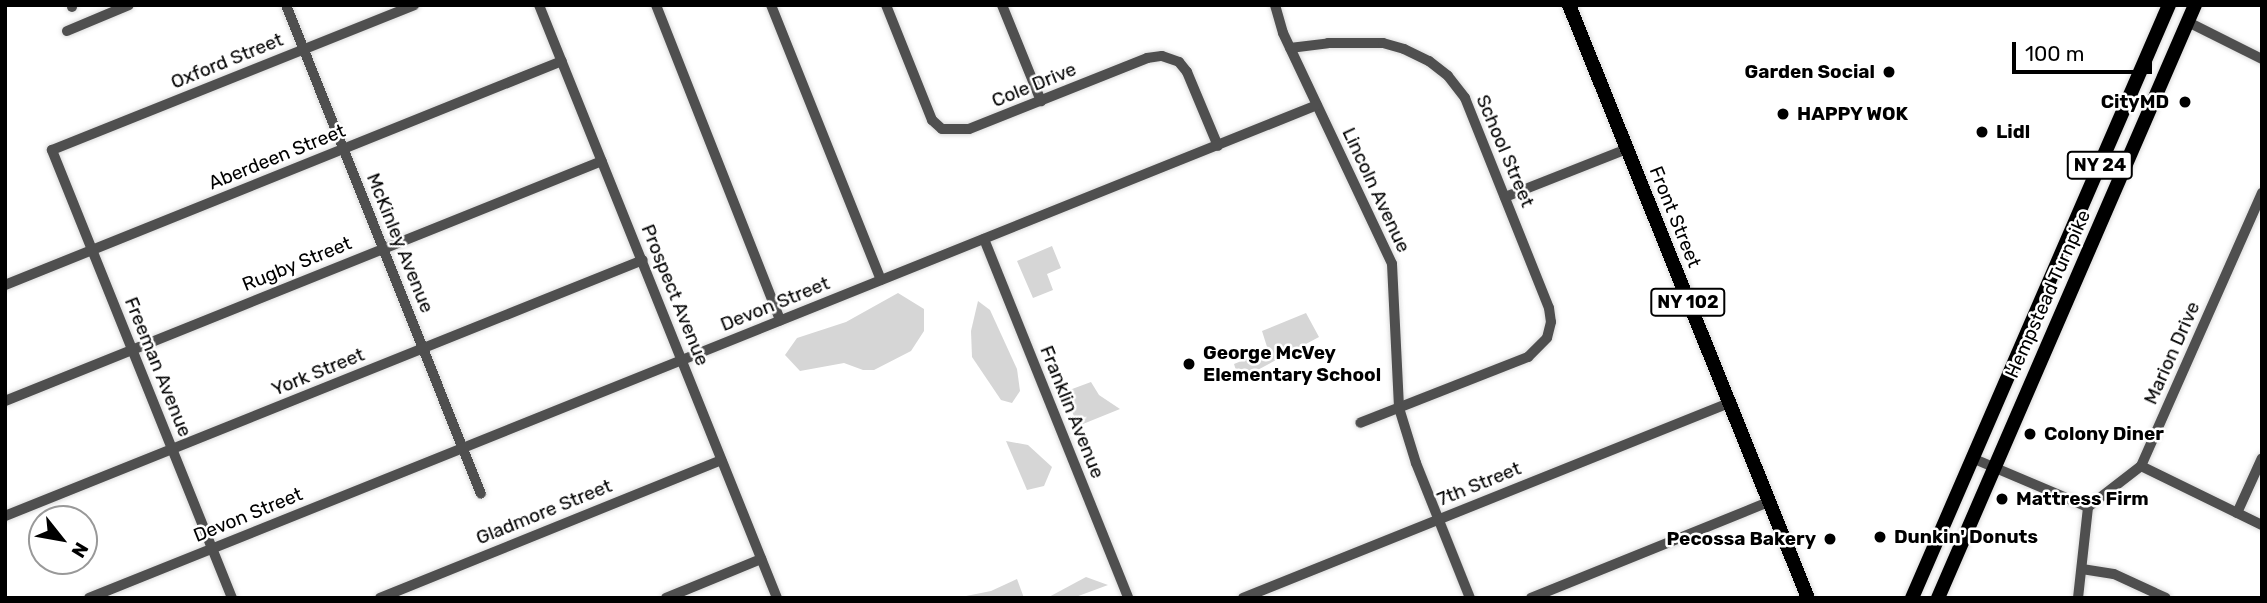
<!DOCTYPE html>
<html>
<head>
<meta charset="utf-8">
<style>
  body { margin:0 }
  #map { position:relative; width:2267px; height:603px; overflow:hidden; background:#fff; font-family:Rubik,sans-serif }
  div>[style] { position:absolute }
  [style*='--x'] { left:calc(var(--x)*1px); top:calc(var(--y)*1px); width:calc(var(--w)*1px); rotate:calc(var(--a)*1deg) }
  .green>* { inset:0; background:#d6d6d6 }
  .roads { filter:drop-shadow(0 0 2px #dbdbdb) drop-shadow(0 0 2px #dbdbdb) }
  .minor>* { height:10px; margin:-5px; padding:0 5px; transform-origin:5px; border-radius:5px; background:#4f4f4f }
  .major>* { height:14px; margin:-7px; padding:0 7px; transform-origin:7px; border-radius:7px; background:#000 }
  .dots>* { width:19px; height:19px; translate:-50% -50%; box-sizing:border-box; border:4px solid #fff; border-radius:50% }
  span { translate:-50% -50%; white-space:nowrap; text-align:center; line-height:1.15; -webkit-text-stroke:5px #fff; paint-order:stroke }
  .shield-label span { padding:2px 5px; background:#fff; border:2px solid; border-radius:5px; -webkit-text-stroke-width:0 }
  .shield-label { font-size:18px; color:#000; font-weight:700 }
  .street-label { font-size:19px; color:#000 }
  .poi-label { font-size:19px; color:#000; font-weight:700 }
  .right { translate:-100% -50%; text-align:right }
  .left { translate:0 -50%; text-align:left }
  .frame { position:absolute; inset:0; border:7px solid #000; pointer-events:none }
  .north { position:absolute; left:28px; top:505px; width:70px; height:70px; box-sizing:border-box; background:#fff; border:2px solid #999; border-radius:50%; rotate:121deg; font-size:19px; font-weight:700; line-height:28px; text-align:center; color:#000 }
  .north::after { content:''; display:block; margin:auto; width:24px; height:32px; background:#000; clip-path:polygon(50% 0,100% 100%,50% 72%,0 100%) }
  .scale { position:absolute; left:2012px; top:42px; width:140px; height:32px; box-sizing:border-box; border:4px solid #000; border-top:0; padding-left:9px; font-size:21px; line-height:24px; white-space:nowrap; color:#000; -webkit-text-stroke:5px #fff; paint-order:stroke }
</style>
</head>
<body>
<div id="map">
  <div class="green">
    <i style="clip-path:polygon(1052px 246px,1061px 268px,1047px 274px,1053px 290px,1033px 298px,1017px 261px)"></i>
    <i style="clip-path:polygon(898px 293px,924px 309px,924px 331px,911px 351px,874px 370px,863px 370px,844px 363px,800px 371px,785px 355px,797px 338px,846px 322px)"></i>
    <i style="clip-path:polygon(978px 301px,990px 310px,1017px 369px,1020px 391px,1012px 403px,1001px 400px,972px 357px,971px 331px)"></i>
    <i style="clip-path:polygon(1306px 313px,1319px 337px,1239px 380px,1234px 364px,1268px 350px,1262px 331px)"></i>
    <i style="clip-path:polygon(1091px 382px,1099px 395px,1120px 409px,1078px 426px,1064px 392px)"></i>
    <i style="clip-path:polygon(1006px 441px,1028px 445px,1052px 467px,1044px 486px,1027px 490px)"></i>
    <i style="clip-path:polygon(1086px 577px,1108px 585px,1073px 598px,1047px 598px)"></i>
    <i style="clip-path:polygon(1017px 579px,1024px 598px,956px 598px,991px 591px)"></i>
  </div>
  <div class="roads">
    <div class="minor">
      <i style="--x:72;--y:5;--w:2;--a:90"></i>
      <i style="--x:286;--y:5;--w:526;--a:68.26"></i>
      <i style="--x:539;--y:5;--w:639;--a:68.13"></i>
      <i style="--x:656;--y:5;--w:339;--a:68.5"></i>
      <i style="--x:771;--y:5;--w:296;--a:68.2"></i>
      <i style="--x:886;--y:5;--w:124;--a:68.2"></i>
      <i style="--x:932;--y:120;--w:13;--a:42"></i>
      <i style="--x:942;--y:129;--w:27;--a:0"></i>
      <i style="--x:969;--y:129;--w:192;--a:-21.7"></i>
      <i style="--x:1147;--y:58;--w:15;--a:-8"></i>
      <i style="--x:1162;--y:56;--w:18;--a:19"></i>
      <i style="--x:1179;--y:62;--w:13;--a:51"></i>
      <i style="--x:1187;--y:72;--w:80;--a:67.3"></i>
      <i style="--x:1002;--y:5;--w:104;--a:67.9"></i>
      <i style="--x:1275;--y:5;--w:29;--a:74"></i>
      <i style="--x:1283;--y:33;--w:255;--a:64.7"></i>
      <i style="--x:1392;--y:264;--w:144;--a:87.2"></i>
      <i style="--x:1399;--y:408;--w:58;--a:72.8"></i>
      <i style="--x:1416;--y:463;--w:145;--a:68.2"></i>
      <i style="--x:2188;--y:22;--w:83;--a:26.6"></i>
      <i style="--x:67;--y:31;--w:67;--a:-22.8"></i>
      <i style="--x:1290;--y:48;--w:38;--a:-7"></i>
      <i style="--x:1328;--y:43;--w:55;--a:0"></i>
      <i style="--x:1383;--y:43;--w:22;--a:16"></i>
      <i style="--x:1404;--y:49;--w:28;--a:26"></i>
      <i style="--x:1429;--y:61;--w:24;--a:38"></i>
      <i style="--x:1448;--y:76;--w:28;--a:52"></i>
      <i style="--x:1465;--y:98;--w:226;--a:68.2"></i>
      <i style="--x:1549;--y:308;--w:14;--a:82"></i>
      <i style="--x:1551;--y:322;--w:16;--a:104"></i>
      <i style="--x:1547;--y:338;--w:27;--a:135"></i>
      <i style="--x:1528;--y:357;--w:180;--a:158.6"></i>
      <i style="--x:1505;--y:197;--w:131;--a:-21.5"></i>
      <i style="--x:984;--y:239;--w:387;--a:68.1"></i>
      <i style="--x:5;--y:285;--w:600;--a:-21.91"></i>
      <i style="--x:5;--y:401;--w:643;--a:-21.9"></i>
      <i style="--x:1972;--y:458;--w:126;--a:22.9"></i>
      <i style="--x:2141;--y:466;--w:135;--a:26"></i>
      <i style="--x:2088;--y:507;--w:67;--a:-37.7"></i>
      <i style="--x:2141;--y:466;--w:299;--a:-66.1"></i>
      <i style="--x:2237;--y:513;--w:60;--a:-65.6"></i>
      <i style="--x:5;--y:516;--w:687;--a:-21.86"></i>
      <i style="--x:2082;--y:569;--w:32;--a:9"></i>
      <i style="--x:2114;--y:574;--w:57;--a:24.8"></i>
      <i style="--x:89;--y:598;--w:1323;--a:-21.87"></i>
      <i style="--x:232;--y:598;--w:483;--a:-111.9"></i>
      <i style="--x:52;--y:150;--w:390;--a:-21.8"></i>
      <i style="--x:380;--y:598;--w:368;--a:-22"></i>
      <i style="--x:666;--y:598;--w:103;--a:-22.3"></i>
      <i style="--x:1243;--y:598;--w:524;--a:-21.86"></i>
      <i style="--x:1531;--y:598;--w:257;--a:-22"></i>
      <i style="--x:2078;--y:598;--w:92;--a:-83.7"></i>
    </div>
    <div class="major">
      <i style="--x:1569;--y:5;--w:639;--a:68.05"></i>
      <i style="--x:1912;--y:598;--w:646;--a:-66.57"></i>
      <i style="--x:1938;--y:598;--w:646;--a:-66.57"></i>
    </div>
  </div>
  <div class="dots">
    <i style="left:1889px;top:72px;background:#000"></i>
    <i style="left:2185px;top:102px;background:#000"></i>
    <i style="left:1783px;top:114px;background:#000"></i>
    <i style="left:1982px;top:132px;background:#000"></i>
    <i style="left:1189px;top:364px;background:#000"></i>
    <i style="left:2030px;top:434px;background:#000"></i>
    <i style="left:2002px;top:499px;background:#000"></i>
    <i style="left:1880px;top:537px;background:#000"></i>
    <i style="left:1830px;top:539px;background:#000"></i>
  </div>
  <div class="shield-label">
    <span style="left:2100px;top:165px">NY 24</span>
    <span style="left:1688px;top:302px">NY 102</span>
  </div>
  <div class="street-label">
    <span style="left:227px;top:61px;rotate:-22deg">Oxford Street</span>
    <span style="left:1034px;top:85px;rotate:-22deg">Cole Drive</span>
    <span style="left:1505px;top:151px;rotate:67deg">School Street</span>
    <span style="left:277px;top:157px;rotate:-22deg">Aberdeen Street</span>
    <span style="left:1376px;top:190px;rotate:65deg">Lincoln Avenue</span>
    <span style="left:1675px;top:217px;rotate:68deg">Front Street</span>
    <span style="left:400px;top:243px;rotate:68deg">McKinley Avenue</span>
    <span style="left:297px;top:264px;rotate:-22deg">Rugby Street</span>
    <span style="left:2048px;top:294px;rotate:-66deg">Hempstead Turnpike</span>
    <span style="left:675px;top:295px;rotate:68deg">Prospect Avenue</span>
    <span style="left:775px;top:304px;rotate:-22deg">Devon Street</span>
    <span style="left:2172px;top:353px;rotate:-66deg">Marion Drive</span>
    <span style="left:158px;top:367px;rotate:68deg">Freeman Avenue</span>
    <span style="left:318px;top:372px;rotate:-22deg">York Street</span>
    <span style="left:1072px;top:412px;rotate:68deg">Franklin Avenue</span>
    <span style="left:1479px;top:484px;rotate:-22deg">7th Street</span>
    <span style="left:544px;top:512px;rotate:-22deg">Gladmore Street</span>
    <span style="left:248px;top:515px;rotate:-22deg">Devon Street</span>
  </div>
  <div class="poi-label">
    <span class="right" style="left:1875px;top:72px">Garden Social</span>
    <span class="right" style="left:2169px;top:102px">CityMD</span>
    <span class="left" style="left:1797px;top:114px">HAPPY WOK</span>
    <span class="left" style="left:1996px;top:132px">Lidl</span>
    <span class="left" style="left:1203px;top:364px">George McVey<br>Elementary School</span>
    <span class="left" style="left:2044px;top:434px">Colony Diner</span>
    <span class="left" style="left:2016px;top:499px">Mattress Firm</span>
    <span class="left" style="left:1894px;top:537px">Dunkin' Donuts</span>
    <span class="right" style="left:1816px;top:539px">Pecossa Bakery</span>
  </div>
  <div class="frame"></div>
  <div class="north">N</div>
  <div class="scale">100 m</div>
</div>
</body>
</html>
